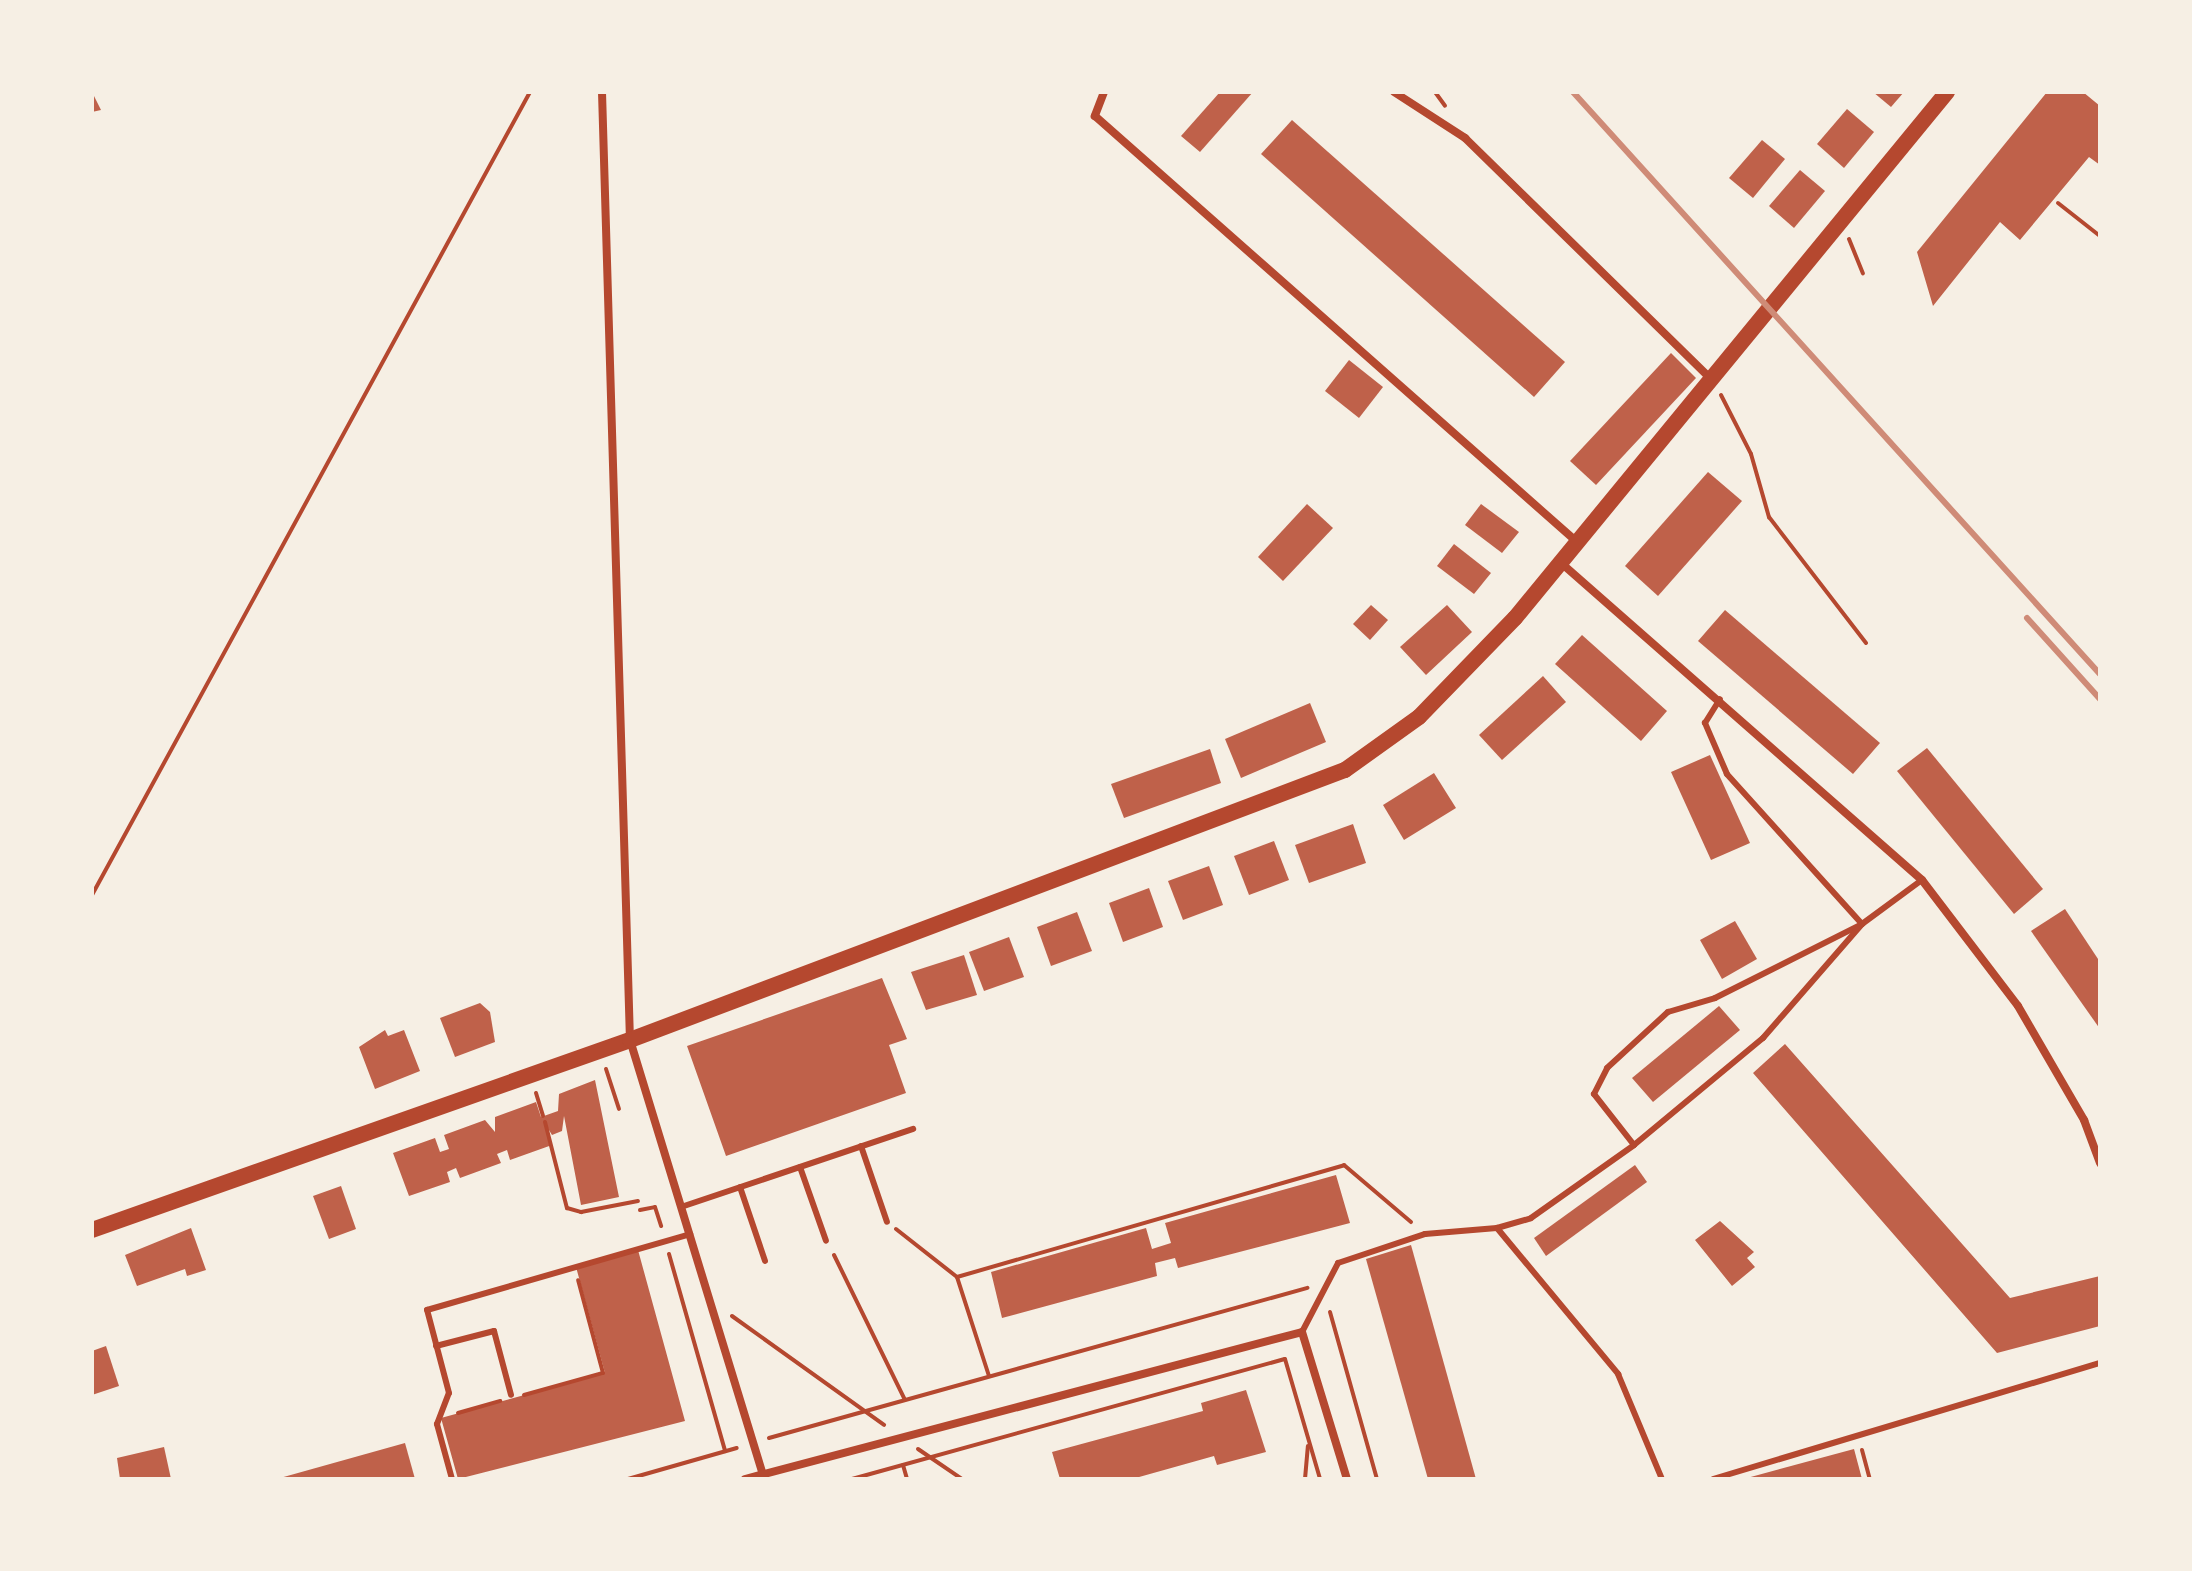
<!DOCTYPE html>
<html>
<head>
<meta charset="utf-8">
<style>
  body { margin:0 }
  #map { position:relative; width:2192px; height:1571px; overflow:hidden; background:#f6efe4; font-family:"Fira Sans",sans-serif }
  div>[style] { position:absolute }
  [style*='--x'] { left:calc(var(--x)*1px); top:calc(var(--y)*1px); width:calc(var(--w)*1px); rotate:calc(var(--a)*1deg) }
  .building>* { inset:0; background:#bf614a }
  .path>* { height:4px; margin:-2px; padding:0 2px; transform-origin:2px; border-radius:2px; background:#b5482f }
  .service>* { height:6px; margin:-3px; padding:0 3px; transform-origin:3px; border-radius:3px; background:#b5482f }
  .minor>* { height:8px; margin:-4px; padding:0 4px; transform-origin:4px; border-radius:4px; background:#b5482f }
  .secondary>* { height:16px; margin:-8px; padding:0 8px; transform-origin:8px; border-radius:8px; background:#b5482f }
  .rail>* { height:6px; margin:-3px; padding:0 3px; transform-origin:3px; border-radius:3px; background:#cf8b77 }
  span { translate:-50% -50%; white-space:nowrap; text-align:center; line-height:1.15; -webkit-text-stroke:6px #f6efe4; paint-order:stroke }
  .frame { position:absolute; inset:0; border:94px solid #f6efe4; pointer-events:none }
</style>
</head>
<body>
<div id="map">
  <div class="building">
    <i style="clip-path:polygon(92px 92px,101px 110px,92px 112px)"></i>
    <i style="clip-path:polygon(1220px 92px,1253px 92px,1200px 152px,1181px 136px)"></i>
    <i style="clip-path:polygon(1873px 92px,1904px 92px,1891px 107px)"></i>
    <i style="clip-path:polygon(2047px 92px,2083px 92px,2100px 106px,2100px 165px,2089px 157px,2020px 240px,2000px 222px,1933px 306px,1917px 252px)"></i>
    <i style="clip-path:polygon(1847px 109px,1874px 132px,1844px 168px,1817px 144px)"></i>
    <i style="clip-path:polygon(1292px 120px,1565px 362px,1534px 397px,1261px 154px)"></i>
    <i style="clip-path:polygon(1762px 140px,1785px 159px,1753px 198px,1729px 178px)"></i>
    <i style="clip-path:polygon(1800px 170px,1825px 191px,1794px 228px,1769px 206px)"></i>
    <i style="clip-path:polygon(1671px 353px,1696px 378px,1596px 485px,1570px 461px)"></i>
    <i style="clip-path:polygon(1349px 360px,1383px 387px,1359px 418px,1325px 391px)"></i>
    <i style="clip-path:polygon(1708px 472px,1742px 501px,1658px 596px,1625px 566px)"></i>
    <i style="clip-path:polygon(1307px 504px,1333px 528px,1283px 581px,1258px 557px)"></i>
    <i style="clip-path:polygon(1481px 504px,1519px 532px,1502px 553px,1465px 525px)"></i>
    <i style="clip-path:polygon(1454px 544px,1491px 573px,1474px 594px,1437px 566px)"></i>
    <i style="clip-path:polygon(1371px 605px,1388px 620px,1370px 640px,1353px 624px)"></i>
    <i style="clip-path:polygon(1447px 605px,1472px 632px,1426px 675px,1400px 647px)"></i>
    <i style="clip-path:polygon(1725px 610px,1880px 743px,1853px 774px,1698px 641px)"></i>
    <i style="clip-path:polygon(1582px 635px,1667px 711px,1641px 741px,1555px 664px)"></i>
    <i style="clip-path:polygon(1543px 676px,1566px 702px,1502px 760px,1479px 735px)"></i>
    <i style="clip-path:polygon(1310px 703px,1326px 742px,1241px 778px,1225px 739px)"></i>
    <i style="clip-path:polygon(1927px 748px,2043px 889px,2014px 914px,1897px 771px)"></i>
    <i style="clip-path:polygon(1210px 749px,1221px 783px,1124px 818px,1111px 784px)"></i>
    <i style="clip-path:polygon(1710px 755px,1750px 843px,1711px 860px,1671px 772px)"></i>
    <i style="clip-path:polygon(1434px 773px,1456px 808px,1404px 840px,1383px 805px)"></i>
    <i style="clip-path:polygon(1353px 824px,1366px 863px,1309px 883px,1295px 845px)"></i>
    <i style="clip-path:polygon(1274px 841px,1289px 880px,1249px 895px,1234px 856px)"></i>
    <i style="clip-path:polygon(1209px 866px,1223px 905px,1183px 920px,1168px 881px)"></i>
    <i style="clip-path:polygon(1149px 888px,1163px 927px,1123px 942px,1109px 903px)"></i>
    <i style="clip-path:polygon(2065px 909px,2100px 962px,2100px 1029px,2031px 931px)"></i>
    <i style="clip-path:polygon(1077px 912px,1092px 951px,1051px 966px,1037px 927px)"></i>
    <i style="clip-path:polygon(1735px 921px,1757px 959px,1722px 979px,1700px 940px)"></i>
    <i style="clip-path:polygon(1009px 937px,1024px 977px,984px 991px,969px 952px)"></i>
    <i style="clip-path:polygon(964px 955px,977px 995px,926px 1010px,911px 972px)"></i>
    <i style="clip-path:polygon(882px 978px,907px 1039px,889px 1045px,906px 1093px,726px 1156px,687px 1046px)"></i>
    <i style="clip-path:polygon(480px 1003px,490px 1012px,495px 1042px,455px 1057px,440px 1018px)"></i>
    <i style="clip-path:polygon(1719px 1006px,1740px 1030px,1653px 1102px,1632px 1078px)"></i>
    <i style="clip-path:polygon(385px 1030px,388px 1036px,404px 1030px,420px 1071px,375px 1089px,359px 1047px)"></i>
    <i style="clip-path:polygon(1785px 1044px,2010px 1298px,2100px 1276px,2100px 1326px,1997px 1353px,1753px 1073px)"></i>
    <i style="clip-path:polygon(595px 1080px,619px 1197px,581px 1205px,564px 1116px,562px 1131px,552px 1135px,544px 1122px,552px 1145px,510px 1160px,507px 1150px,497px 1154px,501px 1163px,460px 1178px,456px 1168px,447px 1172px,450px 1182px,409px 1196px,393px 1153px,435px 1138px,440px 1152px,449px 1149px,444px 1135px,485px 1120px,495px 1132px,495px 1117px,536px 1102px,541px 1117px,558px 1111px,559px 1094px)"></i>
    <i style="clip-path:polygon(1635px 1165px,1647px 1182px,1546px 1256px,1534px 1238px)"></i>
    <i style="clip-path:polygon(1336px 1175px,1350px 1223px,1178px 1268px,1175px 1258px,1155px 1263px,1157px 1276px,1002px 1318px,991px 1272px,1146px 1228px,1152px 1249px,1171px 1243px,1165px 1223px)"></i>
    <i style="clip-path:polygon(341px 1186px,356px 1229px,329px 1239px,313px 1196px)"></i>
    <i style="clip-path:polygon(1720px 1221px,1754px 1252px,1747px 1258px,1755px 1267px,1732px 1286px,1695px 1240px)"></i>
    <i style="clip-path:polygon(191px 1228px,206px 1270px,187px 1276px,185px 1269px,137px 1286px,125px 1255px)"></i>
    <i style="clip-path:polygon(1411px 1245px,1476px 1479px,1428px 1479px,1366px 1259px)"></i>
    <i style="clip-path:polygon(638px 1250px,685px 1421px,458px 1479px,441px 1418px,605px 1373px,576px 1267px)"></i>
    <i style="clip-path:polygon(106px 1346px,119px 1386px,92px 1395px,92px 1351px)"></i>
    <i style="clip-path:polygon(1246px 1390px,1266px 1452px,1217px 1465px,1214px 1456px,1132px 1479px,1060px 1479px,1052px 1452px,1203px 1411px,1201px 1403px)"></i>
    <i style="clip-path:polygon(405px 1443px,415px 1479px,280px 1479px,280px 1478px)"></i>
    <i style="clip-path:polygon(164px 1447px,171px 1479px,120px 1479px,117px 1458px)"></i>
    <i style="clip-path:polygon(1854px 1449px,1862px 1479px,1747px 1479px,1747px 1478px)"></i>
  </div>
  <div class="path">
    <i style="--x:1435;--y:92;--w:17;--a:54"></i>
    <i style="--x:2058;--y:203;--w:53;--a:38.2"></i>
    <i style="--x:1849;--y:239;--w:37;--a:68"></i>
    <i style="--x:1721;--y:395;--w:66;--a:63"></i>
    <i style="--x:1751;--y:454;--w:66;--a:74.1"></i>
    <i style="--x:1769;--y:517;--w:159;--a:52.4"></i>
    <i style="--x:92;--y:895;--w:915;--a:-61.39"></i>
    <i style="--x:606;--y:1069;--w:42;--a:72"></i>
    <i style="--x:536;--y:1093;--w:24;--a:73"></i>
    <i style="--x:545;--y:1122;--w:89;--a:75.7"></i>
    <i style="--x:567;--y:1208;--w:15;--a:16"></i>
    <i style="--x:581;--y:1212;--w:58;--a:-10.9"></i>
    <i style="--x:640;--y:1210;--w:15;--a:-11"></i>
    <i style="--x:655;--y:1207;--w:20;--a:72"></i>
    <i style="--x:896;--y:1229;--w:78;--a:38.2"></i>
    <i style="--x:669;--y:1254;--w:205;--a:74.1"></i>
    <i style="--x:834;--y:1255;--w:161;--a:63.9"></i>
    <i style="--x:1330;--y:1312;--w:173;--a:74.3"></i>
    <i style="--x:732;--y:1316;--w:187;--a:35.6"></i>
    <i style="--x:989;--y:1376;--w:104;--a:-107.9"></i>
    <i style="--x:957;--y:1277;--w:403;--a:-16.1"></i>
    <i style="--x:1344;--y:1165;--w:88;--a:40.4"></i>
    <i style="--x:524;--y:1395;--w:82;--a:-15.6"></i>
    <i style="--x:603;--y:1373;--w:96;--a:-105"></i>
    <i style="--x:458;--y:1413;--w:44;--a:-15.9"></i>
    <i style="--x:769;--y:1438;--w:559;--a:-15.58"></i>
    <i style="--x:918;--y:1449;--w:53;--a:34.3"></i>
    <i style="--x:1862;--y:1450;--w:30;--a:75"></i>
    <i style="--x:903;--y:1465;--w:15;--a:74"></i>
    <i style="--x:628;--y:1479;--w:113;--a:-15.9"></i>
    <i style="--x:852;--y:1479;--w:449;--a:-15.5"></i>
    <i style="--x:1285;--y:1359;--w:125;--a:73.7"></i>
    <i style="--x:1305;--y:1479;--w:33;--a:-85"></i>
  </div>
  <div class="service">
    <i style="--x:1634;--y:1145;--w:65;--a:-128.1"></i>
    <i style="--x:1594;--y:1094;--w:29;--a:-63"></i>
    <i style="--x:1607;--y:1068;--w:83;--a:-42.6"></i>
    <i style="--x:1668;--y:1012;--w:49;--a:-16.6"></i>
    <i style="--x:1715;--y:998;--w:165;--a:-26.7"></i>
    <i style="--x:1862;--y:924;--w:202;--a:-132"></i>
    <i style="--x:1727;--y:774;--w:56;--a:-113.3"></i>
    <i style="--x:1705;--y:723;--w:28;--a:-58"></i>
    <i style="--x:861;--y:1146;--w:80;--a:71.1"></i>
    <i style="--x:800;--y:1167;--w:78;--a:70.6"></i>
    <i style="--x:740;--y:1187;--w:78;--a:71.3"></i>
    <i style="--x:681;--y:1207;--w:245;--a:-18.6"></i>
    <i style="--x:1497;--y:1228;--w:35;--a:-16"></i>
    <i style="--x:1531;--y:1218;--w:126;--a:-35.3"></i>
    <i style="--x:1634;--y:1145;--w:168;--a:-39.7"></i>
    <i style="--x:1763;--y:1038;--w:151;--a:-49"></i>
    <i style="--x:1862;--y:924;--w:74;--a:-36.3"></i>
    <i style="--x:1302;--y:1332;--w:78;--a:-62.4"></i>
    <i style="--x:1338;--y:1263;--w:92;--a:-18.4"></i>
    <i style="--x:1425;--y:1234;--w:72;--a:-4.8"></i>
    <i style="--x:1497;--y:1228;--w:190;--a:50.3"></i>
    <i style="--x:1618;--y:1374;--w:114;--a:67.3"></i>
    <i style="--x:436;--y:1346;--w:60;--a:-14.5"></i>
    <i style="--x:494;--y:1331;--w:66;--a:75.1"></i>
    <i style="--x:452;--y:1479;--w:57;--a:-105.3"></i>
    <i style="--x:437;--y:1424;--w:33;--a:-69"></i>
    <i style="--x:449;--y:1393;--w:86;--a:-104.8"></i>
    <i style="--x:427;--y:1310;--w:274;--a:-16.1"></i>
    <i style="--x:1713;--y:1479;--w:404;--a:-16.7"></i>
  </div>
  <div class="minor">
    <i style="--x:602;--y:92;--w:948;--a:88.31"></i>
    <i style="--x:630;--y:1040;--w:459;--a:73"></i>
    <i style="--x:1104;--y:92;--w:26;--a:111"></i>
    <i style="--x:1095;--y:116;--w:643;--a:41.47"></i>
    <i style="--x:1394;--y:92;--w:85;--a:32.9"></i>
    <i style="--x:1465;--y:138;--w:347;--a:44.4"></i>
    <i style="--x:1560;--y:562;--w:482;--a:41.3"></i>
    <i style="--x:1922;--y:880;--w:158;--a:52.7"></i>
    <i style="--x:2018;--y:1006;--w:132;--a:59.9"></i>
    <i style="--x:2084;--y:1120;--w:46;--a:69.6"></i>
    <i style="--x:745;--y:1479;--w:576;--a:-14.78"></i>
    <i style="--x:1302;--y:1332;--w:154;--a:73"></i>
  </div>
  <div class="secondary">
    <i style="--x:92;--y:1230;--w:571;--a:-19.45"></i>
    <i style="--x:630;--y:1040;--w:764;--a:-20.69"></i>
    <i style="--x:1345;--y:770;--w:91;--a:-35.6"></i>
    <i style="--x:1419;--y:717;--w:138;--a:-45.9"></i>
    <i style="--x:1515;--y:618;--w:681;--a:-50.6"></i>
  </div>
  <div class="rail">
    <i style="--x:1573;--y:92;--w:785;--a:47.84"></i>
    <i style="--x:2027;--y:618;--w:109;--a:48"></i>
  </div>
  <div class="frame"></div>
</div>
</body>
</html>
